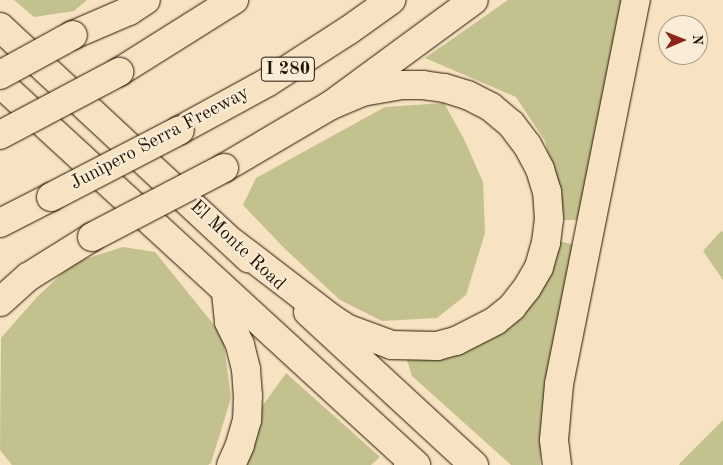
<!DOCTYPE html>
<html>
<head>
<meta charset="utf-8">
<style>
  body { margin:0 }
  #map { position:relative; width:723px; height:465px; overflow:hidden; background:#f7e3c1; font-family:"Old Standard TT",serif }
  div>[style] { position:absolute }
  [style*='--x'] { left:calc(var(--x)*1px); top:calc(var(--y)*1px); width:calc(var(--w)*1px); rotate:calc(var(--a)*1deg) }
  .green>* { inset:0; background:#c3c18e }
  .roads { filter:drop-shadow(0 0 1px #251400) drop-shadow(0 0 1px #251400) }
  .major>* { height:28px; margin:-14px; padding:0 14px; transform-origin:14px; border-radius:14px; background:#f7e3c1 }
  .highway>* { height:28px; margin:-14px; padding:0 14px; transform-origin:14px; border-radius:14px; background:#f7e3c1 }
  .bridges { filter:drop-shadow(0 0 1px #251400) drop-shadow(0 0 1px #251400) }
  .highway-bridge>* { height:28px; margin:-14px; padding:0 14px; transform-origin:14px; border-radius:14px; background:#f7e3c1 }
  span { translate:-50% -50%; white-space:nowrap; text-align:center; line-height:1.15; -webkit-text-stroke:4px #faedd7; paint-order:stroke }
  .shield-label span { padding:1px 4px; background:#faedd7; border:1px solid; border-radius:4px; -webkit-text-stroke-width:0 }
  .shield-label { font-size:18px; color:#251400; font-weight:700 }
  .street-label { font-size:19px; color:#251400 }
  .north { position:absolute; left:658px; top:15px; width:50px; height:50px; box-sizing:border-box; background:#faedd7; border:1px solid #a59681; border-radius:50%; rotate:89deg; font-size:14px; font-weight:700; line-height:20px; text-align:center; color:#251400 }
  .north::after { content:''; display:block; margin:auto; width:18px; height:22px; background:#8f2418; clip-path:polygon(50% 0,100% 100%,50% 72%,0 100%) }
</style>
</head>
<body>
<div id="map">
  <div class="green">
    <i style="clip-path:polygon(14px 0,87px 0,74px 11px,34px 17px)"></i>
    <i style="clip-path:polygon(508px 0,623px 0,579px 220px,562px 220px,560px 200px,545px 141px,516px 97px,425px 58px)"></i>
    <i style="clip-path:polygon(444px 103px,464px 139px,483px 182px,485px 233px,466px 295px,437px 318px,382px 321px,340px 300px,284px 248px,243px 205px,256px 178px,385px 107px)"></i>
    <i style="clip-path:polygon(721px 231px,723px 232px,723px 280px,703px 251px)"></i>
    <i style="clip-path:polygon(559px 241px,575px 245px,545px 397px,540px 465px,511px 465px,412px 376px,406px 357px,485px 338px,527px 311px)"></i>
    <i style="clip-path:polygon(123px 247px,155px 252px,223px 336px,231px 398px,211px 463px,208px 465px,12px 465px,0 450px,1px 338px,36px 298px,73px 263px)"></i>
    <i style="clip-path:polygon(286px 373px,380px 457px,371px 465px,244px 465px,261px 408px)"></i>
    <i style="clip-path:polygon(723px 420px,723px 465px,679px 465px,681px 462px)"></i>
  </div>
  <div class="roads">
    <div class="major">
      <i style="--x:0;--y:27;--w:340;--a:42.9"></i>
      <i style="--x:0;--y:83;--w:565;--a:42.56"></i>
      <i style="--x:308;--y:312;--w:226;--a:42.7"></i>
    </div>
    <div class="highway">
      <i style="--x:73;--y:35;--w:61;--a:-23.2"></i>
      <i style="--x:129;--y:11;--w:20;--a:-33"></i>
      <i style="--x:119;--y:72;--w:136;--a:-32.1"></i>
      <i style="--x:180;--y:130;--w:100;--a:-28.6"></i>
      <i style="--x:268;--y:82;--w:96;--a:-32.7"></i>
      <i style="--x:349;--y:30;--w:52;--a:-35.5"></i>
      <i style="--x:224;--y:168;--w:124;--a:-30.5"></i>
      <i style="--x:331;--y:105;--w:177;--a:-36.3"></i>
      <i style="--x:0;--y:223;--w:57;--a:-27"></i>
      <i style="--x:232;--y:242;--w:125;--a:37.5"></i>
      <i style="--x:331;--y:318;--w:20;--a:33"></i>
      <i style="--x:348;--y:329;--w:47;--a:20"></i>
      <i style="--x:392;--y:345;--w:45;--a:1.3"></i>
      <i style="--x:437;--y:346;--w:20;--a:-15"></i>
      <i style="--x:456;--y:341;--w:44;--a:-27.1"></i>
      <i style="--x:495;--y:321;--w:22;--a:-39"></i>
      <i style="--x:512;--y:307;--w:24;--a:-52"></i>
      <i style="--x:527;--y:288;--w:24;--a:-60"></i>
      <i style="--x:539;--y:267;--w:25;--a:-74"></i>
      <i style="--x:546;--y:243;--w:24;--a:-83"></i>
      <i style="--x:549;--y:219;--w:27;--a:-94"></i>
      <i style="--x:547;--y:192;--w:24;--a:-107"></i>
      <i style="--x:540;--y:169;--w:27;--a:-118"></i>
      <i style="--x:527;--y:145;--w:26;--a:-127"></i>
      <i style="--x:511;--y:124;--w:26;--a:-140"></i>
      <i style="--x:491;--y:107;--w:27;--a:-153"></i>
      <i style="--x:467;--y:95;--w:24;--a:-163"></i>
      <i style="--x:444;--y:88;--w:21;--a:-172"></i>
      <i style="--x:423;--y:85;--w:21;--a:180"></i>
      <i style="--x:402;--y:85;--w:41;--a:170.1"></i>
      <i style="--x:362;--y:92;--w:34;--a:157"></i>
      <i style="--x:226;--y:293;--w:29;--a:84"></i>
      <i style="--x:229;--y:322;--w:25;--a:64"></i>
      <i style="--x:240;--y:345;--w:25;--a:76"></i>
      <i style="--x:246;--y:369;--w:26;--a:86"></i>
      <i style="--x:248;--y:395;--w:25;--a:92"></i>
      <i style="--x:247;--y:420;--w:26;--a:106"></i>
      <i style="--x:240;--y:445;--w:22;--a:114"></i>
      <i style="--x:0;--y:302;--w:38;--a:-42"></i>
      <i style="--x:28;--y:277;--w:75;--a:-32"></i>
      <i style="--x:408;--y:465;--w:5;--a:-37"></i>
      <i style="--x:557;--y:465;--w:25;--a:-97"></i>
      <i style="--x:554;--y:440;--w:56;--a:-84.9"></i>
      <i style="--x:559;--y:384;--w:392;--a:-78.7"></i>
    </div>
  </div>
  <div class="bridges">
    <div class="highway-bridge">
      <i style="--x:0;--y:75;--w:83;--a:-28.7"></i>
      <i style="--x:0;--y:135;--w:135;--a:-27.9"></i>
      <i style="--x:51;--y:197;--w:145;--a:-27.4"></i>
      <i style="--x:92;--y:237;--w:149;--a:-27.6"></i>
    </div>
  </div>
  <div class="shield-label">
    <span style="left:288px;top:69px">I 280</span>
  </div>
  <div class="street-label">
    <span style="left:160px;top:139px;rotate:-28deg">Junipero Serra Freeway</span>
    <span style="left:237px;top:246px;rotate:43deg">El Monte Road</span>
  </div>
  <div class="north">N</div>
</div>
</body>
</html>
